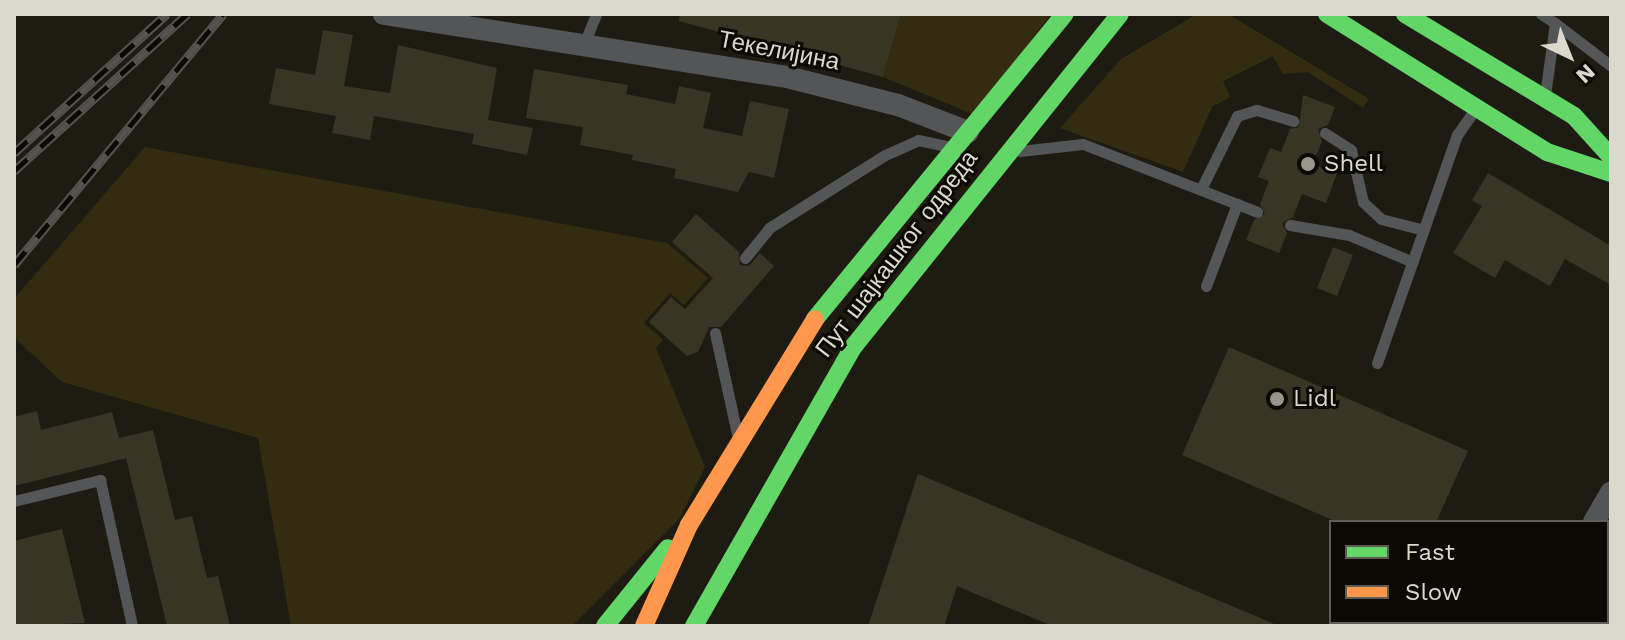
<!DOCTYPE html>
<html>
<head>
<meta charset="utf-8">
<style>
  body { margin:0 }
  #map { position:relative; width:1625px; height:640px; overflow:hidden; background:#1e1c12; font-family:"Work Sans",sans-serif }
  div>[style] { position:absolute }
  [style*='--x'] { left:calc(var(--x)*1px); top:calc(var(--y)*1px); width:calc(var(--w)*1px); rotate:calc(var(--a)*1deg) }
  .green>* { inset:0; background:#332c10 }
  .building>* { inset:0; background:#393525 }
  .lane>* { height:11px; margin:-5.5px; padding:0 5.5px; transform-origin:5.5px; border-radius:5.5px; background:#545556 }
  .street>* { height:22px; margin:-11px; padding:0 11px; transform-origin:11px; border-radius:11px; background:#545556 }
  .fast>* { height:18px; margin:-9px; padding:0 9px; transform-origin:9px; border-radius:9px; background:#63d668 }
  .slow>* { height:18px; margin:-9px; padding:0 9px; transform-origin:9px; border-radius:9px; background:#ff974d }
  .rail>* { height:9px; margin-top:-4.5px; transform-origin:0; background:repeating-linear-gradient(90deg,#0b0903 0 18px,#55534f 0 36px); box-sizing:border-box; border-block:2px solid #55534f }
  .dots>* { width:22px; height:22px; translate:-50% -50%; box-sizing:border-box; border:4px solid #0b0903; border-radius:50% }
  span { translate:-50% -50%; white-space:nowrap; text-align:center; line-height:1.15; -webkit-text-stroke:6px #0b0903; paint-order:stroke }
  .street-label { font-size:24px; color:#dbd8cc }
  .poi-label { font-size:24px; color:#dbd8cc }
  .left { translate:0 -50%; text-align:left }
  .frame { position:absolute; inset:0; border:16px solid #dbd8cc; pointer-events:none }
  .legend { position:absolute; left:1329px; top:520px; width:280px; height:104px; box-sizing:border-box; background:#0b0903; border:2px solid #5e5c53; margin:0; padding:10px 14px; list-style:none; font-size:24px; color:#dbd8cc }
  .legend li { display:flex; align-items:center; gap:16px; height:40px }
  .legend b { width:40px; border:2px solid #5e5c53 }
  .north { position:absolute; left:1529px; top:16px; width:80px; height:80px; -webkit-text-stroke:6px #0b0903; paint-order:stroke; rotate:137deg; font-size:22px; font-weight:700; line-height:32px; text-align:center; color:#dbd8cc }
  .north::after { content:''; display:block; margin:auto; width:28px; height:36px; background:#dbd8cc; clip-path:polygon(50% 0,100% 100%,50% 72%,0 100%) }
</style>
</head>
<body>
<div id="map">
  <div class="green">
    <i style="clip-path:polygon(901px 14px,1051px 14px,975px 115px,883px 77px)"></i>
    <i style="clip-path:polygon(1197px 14px,1228px 14px,1369px 99px,1363px 108px,1308px 72px,1283px 74px,1273px 56px,1223px 81px,1230px 97px,1212px 107px,1183px 172px,1060px 128px,1121px 59px)"></i>
    <i style="clip-path:polygon(145px 147px,667px 243px,708px 278px,684px 305px,670px 293px,644px 323px,663px 340px,656px 348px,705px 467px,680px 518px,572px 626px,291px 626px,258px 438px,62px 382px,14px 337px,14px 299px)"></i>
  </div>
  <div class="building">
    <i style="clip-path:polygon(680px 14px,901px 14px,883px 77px,679px 21px)"></i>
    <i style="clip-path:polygon(323px 30px,353px 35px,344px 86px,390px 93px,398px 45px,497px 68px,488px 120px,533px 128px,527px 155px,472px 144px,474px 134px,374px 116px,370px 140px,332px 133px,336px 116px,269px 104px,276px 68px,315px 75px)"></i>
    <i style="clip-path:polygon(534px 69px,628px 85px,626px 94px,675px 104px,679px 86px,711px 93px,703px 128px,742px 136px,750px 101px,789px 109px,774px 178px,749px 172px,738px 192px,674px 178px,676px 169px,632px 160px,633px 155px,580px 145px,583px 127px,526px 118px)"></i>
    <i style="clip-path:polygon(1303px 95px,1335px 107px,1328px 125px,1318px 129px,1322px 141px,1313px 164px,1337px 173px,1326px 203px,1302px 194px,1293px 217px,1282px 223px,1287px 233px,1279px 253px,1246px 240px,1254px 220px,1265px 214px,1260px 204px,1269px 181px,1258px 177px,1270px 148px,1281px 152px,1290px 129px,1299px 127px)"></i>
    <i style="clip-path:polygon(1488px 173px,1611px 246px,1611px 285px,1565px 259px,1550px 286px,1505px 260px,1495px 278px,1453px 253px,1482px 206px,1472px 200px)"></i>
    <i style="clip-path:polygon(696px 214px,739px 252px,740px 265px,749px 266px,760px 253px,774px 266px,721px 327px,709px 327px,698px 352px,687px 356px,649px 322px,671px 297px,685px 309px,713px 278px,672px 242px)"></i>
    <i style="clip-path:polygon(1333px 247px,1353px 255px,1337px 296px,1317px 288px)"></i>
    <i style="clip-path:polygon(1229px 347px,1468px 451px,1436px 522px,1337px 522px,1182px 455px)"></i>
    <i style="clip-path:polygon(37px 411px,41px 430px,112px 412px,119px 438px,153px 430px,175px 520px,192px 516px,207px 578px,218px 576px,230px 626px,167px 626px,126px 458px,14px 486px,14px 417px)"></i>
    <i style="clip-path:polygon(918px 474px,1279px 626px,1052px 626px,957px 586px,944px 626px,868px 626px)"></i>
    <i style="clip-path:polygon(62px 529px,85px 623px,14px 626px,14px 541px)"></i>
  </div>
  <div class="lane">
    <i style="--x:1541;--y:14;--w:17;--a:33"></i>
    <i style="--x:1555;--y:23;--w:73;--a:97.9"></i>
    <i style="--x:1555;--y:23;--w:71;--a:37.5"></i>
    <i style="--x:584;--y:44;--w:32;--a:-68"></i>
    <i style="--x:1325;--y:133;--w:31;--a:33"></i>
    <i style="--x:1351;--y:150;--w:53;--a:77"></i>
    <i style="--x:1363;--y:202;--w:25;--a:43"></i>
    <i style="--x:1381;--y:219;--w:44;--a:14.3"></i>
    <i style="--x:1020;--y:151;--w:63;--a:-6.3"></i>
    <i style="--x:1083;--y:144;--w:187;--a:21.3"></i>
    <i style="--x:1201;--y:189;--w:81;--a:-63.7"></i>
    <i style="--x:1237;--y:116;--w:21;--a:-17"></i>
    <i style="--x:1257;--y:110;--w:38;--a:17"></i>
    <i style="--x:1290;--y:225;--w:60;--a:9.6"></i>
    <i style="--x:1349;--y:235;--w:69;--a:22.9"></i>
    <i style="--x:745;--y:258;--w:38;--a:-51"></i>
    <i style="--x:769;--y:228;--w:137;--a:-32.2"></i>
    <i style="--x:885;--y:155;--w:36;--a:-24"></i>
    <i style="--x:918;--y:140;--w:34;--a:12"></i>
    <i style="--x:1206;--y:286;--w:88;--a:-69.3"></i>
    <i style="--x:715;--y:333;--w:103;--a:77.7"></i>
    <i style="--x:1377;--y:363;--w:242;--a:-70.7"></i>
    <i style="--x:1457;--y:135;--w:29;--a:-55"></i>
    <i style="--x:14;--y:501;--w:89;--a:-13.7"></i>
    <i style="--x:100;--y:480;--w:149;--a:77.6"></i>
  </div>
  <div class="street">
    <i style="--x:384;--y:14;--w:412;--a:8.9"></i>
    <i style="--x:791;--y:78;--w:110;--a:14.2"></i>
    <i style="--x:898;--y:105;--w:75;--a:21.1"></i>
    <i style="--x:1594;--y:522;--w:34;--a:-60"></i>
    <i style="--x:1534;--y:626;--w:4;--a:-63"></i>
  </div>
  <div class="fast">
    <i style="--x:1327;--y:14;--w:260;--a:32.1"></i>
    <i style="--x:1547;--y:152;--w:67;--a:18.2"></i>
    <i style="--x:1405;--y:14;--w:197;--a:31.1"></i>
    <i style="--x:1574;--y:116;--w:55;--a:47.9"></i>
    <i style="--x:815;--y:319;--w:394;--a:-50.7"></i>
    <i style="--x:605;--y:626;--w:100;--a:-51.1"></i>
    <i style="--x:694;--y:626;--w:322;--a:-60.3"></i>
    <i style="--x:854;--y:346;--w:425;--a:-51.3"></i>
  </div>
  <div class="slow">
    <i style="--x:644;--y:626;--w:111;--a:-66"></i>
    <i style="--x:689;--y:525;--w:241;--a:-58.5"></i>
  </div>
  <div class="rail">
    <i style="--x:14;--y:153;--w:207;--a:-42.3"></i>
    <i style="--x:14;--y:171;--w:234;--a:-42.2"></i>
    <i style="--x:14;--y:265;--w:327;--a:-50.2"></i>
  </div>
  <div class="dots">
    <i style="left:1308px;top:164px;background:#99968b"></i>
    <i style="left:1277px;top:399px;background:#99968b"></i>
  </div>
  <div class="street-label">
    <span style="left:779px;top:51px;rotate:11deg">Текелијина</span>
    <span style="left:897px;top:254px;rotate:-53deg">Пут шајкашког одреда</span>
  </div>
  <div class="poi-label">
    <span class="left" style="left:1324px;top:164px">Shell</span>
    <span class="left" style="left:1293px;top:399px">Lidl</span>
  </div>
  <div class="frame"></div>
  <ul class="legend">
  <li><b style="height:10px;background:#63d668"></b>Fast</li>
  <li><b style="height:10px;background:#ff974d"></b>Slow</li>
  </ul>
  <div class="north">N</div>
</div>
</body>
</html>
